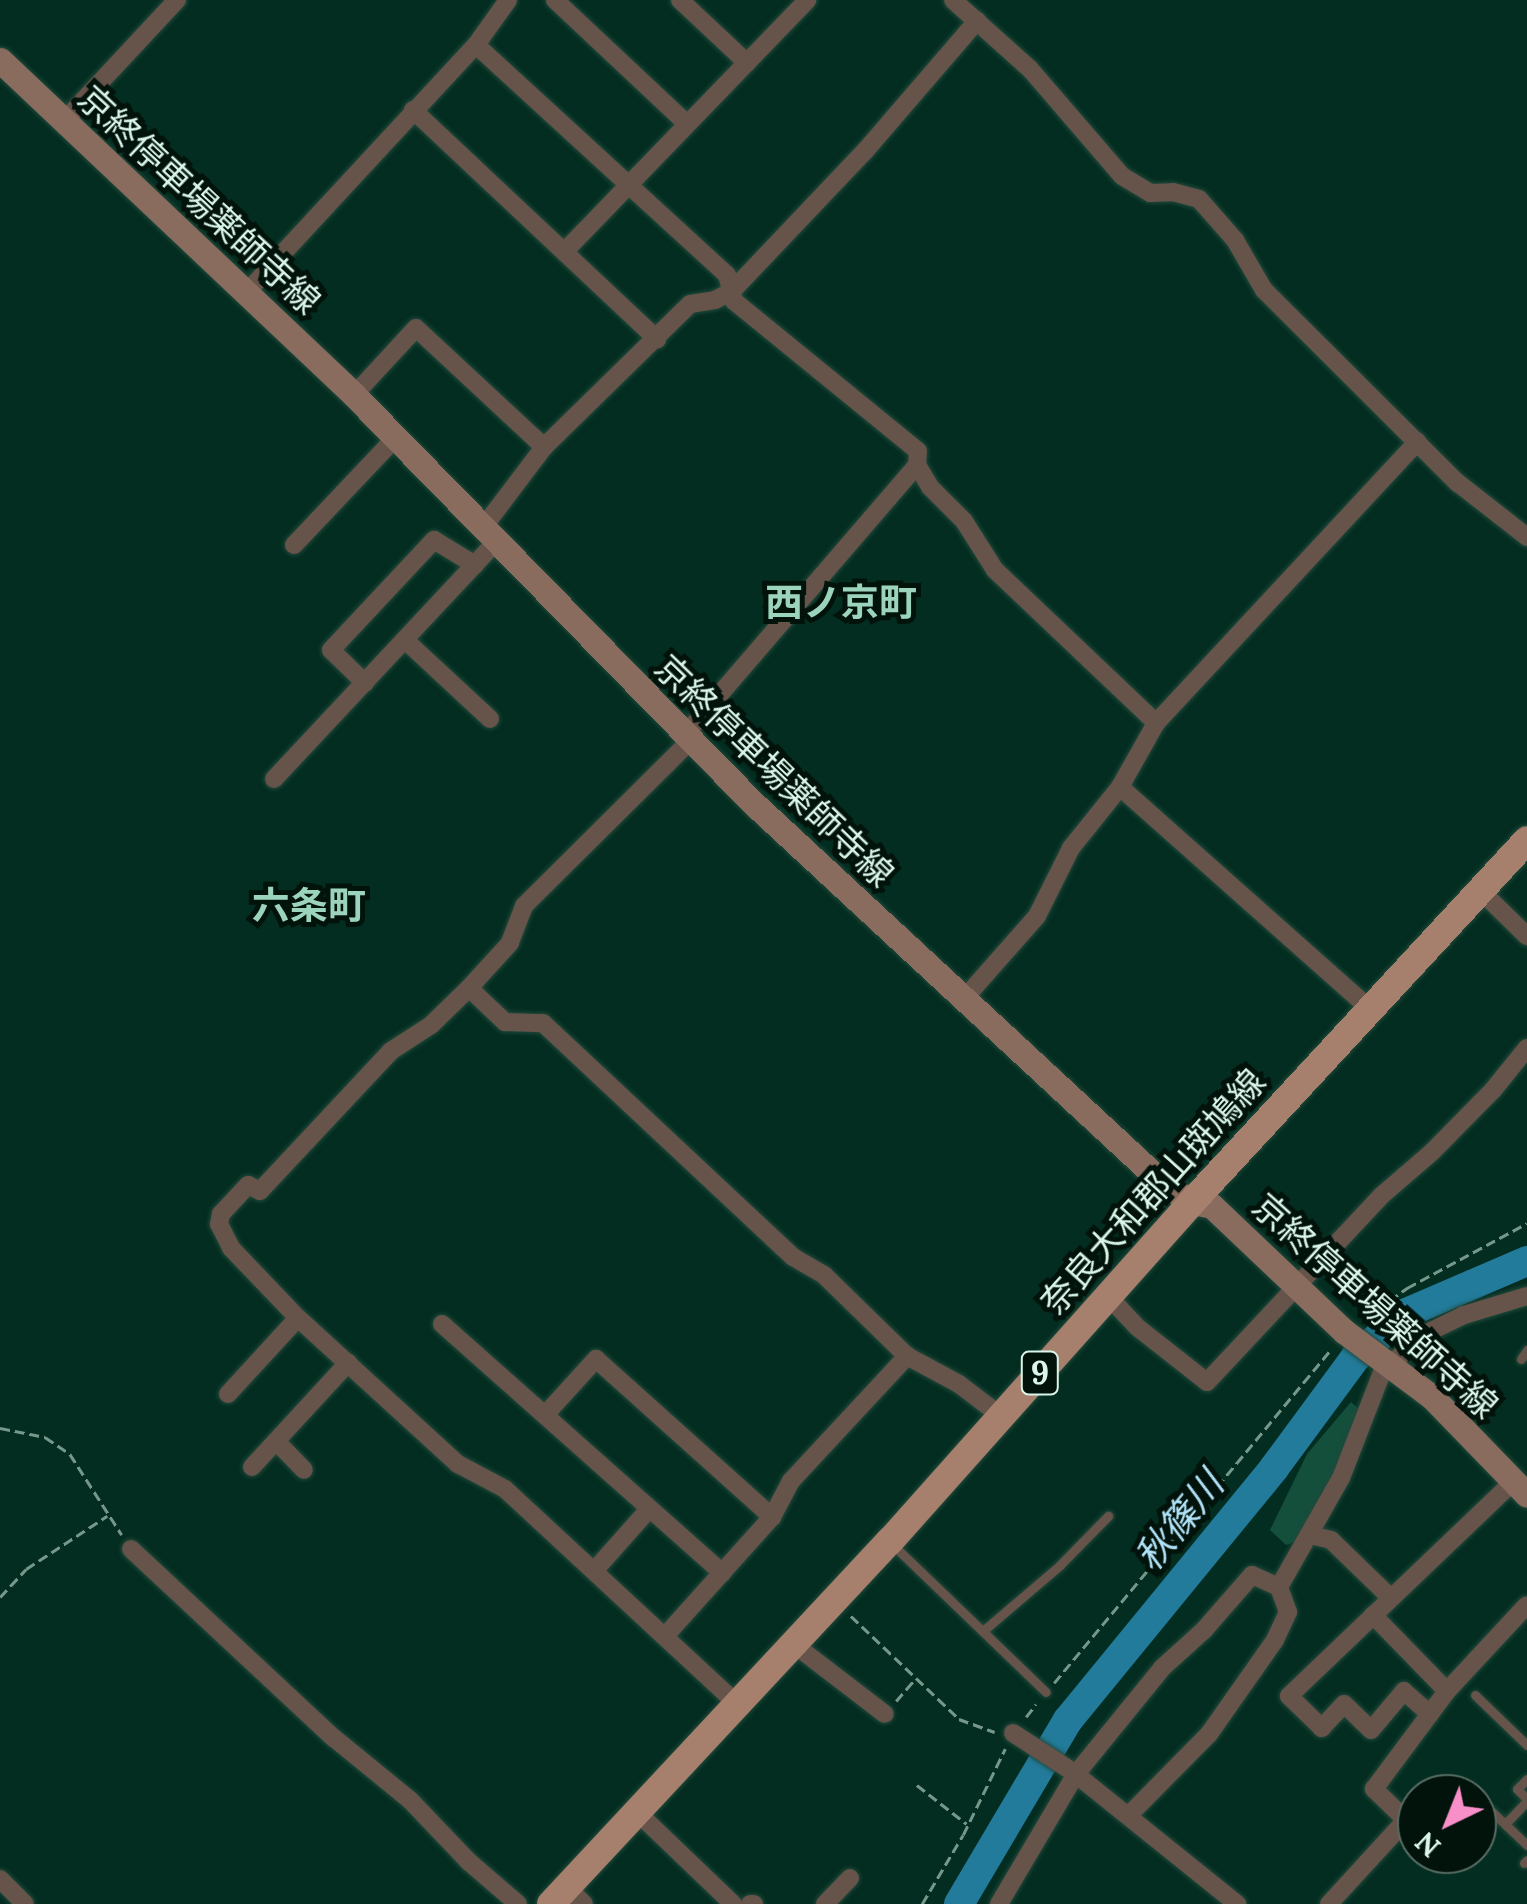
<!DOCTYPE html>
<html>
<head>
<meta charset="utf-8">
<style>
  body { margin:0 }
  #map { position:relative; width:1527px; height:1904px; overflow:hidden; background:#032d20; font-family:Lora,"Noto Sans JP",serif }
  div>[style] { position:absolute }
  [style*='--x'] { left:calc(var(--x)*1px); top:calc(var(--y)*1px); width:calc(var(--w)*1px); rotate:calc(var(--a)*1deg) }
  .green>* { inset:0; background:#144f3c }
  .river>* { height:30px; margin:-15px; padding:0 15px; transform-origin:15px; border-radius:15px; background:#227b9b }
  .path>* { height:2.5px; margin-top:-1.25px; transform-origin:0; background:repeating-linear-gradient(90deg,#76988b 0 10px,transparent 0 15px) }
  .roads { filter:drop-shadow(0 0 2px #21493c) drop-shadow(0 0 2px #21493c) }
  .lane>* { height:9px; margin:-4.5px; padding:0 4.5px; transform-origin:4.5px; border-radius:4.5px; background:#66534a }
  .street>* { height:18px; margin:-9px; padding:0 9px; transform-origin:9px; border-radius:9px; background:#66534a }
  .secondary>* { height:25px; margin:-12.5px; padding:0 12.5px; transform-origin:12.5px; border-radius:12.5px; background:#8a6c5e }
  .primary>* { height:28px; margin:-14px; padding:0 14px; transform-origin:14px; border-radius:14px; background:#a6806d }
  span { translate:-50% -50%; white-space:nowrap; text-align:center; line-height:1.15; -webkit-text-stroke:10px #01130b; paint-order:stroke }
  .shield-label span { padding:2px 8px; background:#01130b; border:2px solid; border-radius:8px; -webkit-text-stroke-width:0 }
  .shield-label { font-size:32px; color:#daf5e9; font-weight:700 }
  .street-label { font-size:35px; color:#daf5e9 }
  .neighbourhood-label { font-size:38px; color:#9cd3bc; font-weight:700 }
  .water-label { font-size:38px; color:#b0e1f7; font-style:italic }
  .north { position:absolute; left:1397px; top:1774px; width:100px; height:100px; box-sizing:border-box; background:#01130b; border:2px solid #586d64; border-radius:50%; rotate:223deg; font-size:28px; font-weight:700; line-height:40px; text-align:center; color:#daf5e9 }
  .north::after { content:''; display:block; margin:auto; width:35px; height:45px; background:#f98fc9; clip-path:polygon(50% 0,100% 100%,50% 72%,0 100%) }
</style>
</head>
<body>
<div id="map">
  <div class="green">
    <i style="clip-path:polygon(1351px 1402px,1360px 1410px,1334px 1476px,1295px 1542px,1286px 1545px,1270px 1530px,1307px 1454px)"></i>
  </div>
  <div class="river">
    <i style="--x:959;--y:1904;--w:214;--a:-59.4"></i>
    <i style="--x:1068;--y:1720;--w:325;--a:-50.7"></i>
    <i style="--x:1274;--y:1468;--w:137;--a:-53.6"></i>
    <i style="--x:1355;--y:1358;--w:66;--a:-41.9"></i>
    <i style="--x:1404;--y:1314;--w:134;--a:-23.3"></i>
  </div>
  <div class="path">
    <i style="--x:1365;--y:1318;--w:52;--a:-35.5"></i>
    <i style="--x:1407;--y:1288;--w:136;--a:-28.4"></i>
    <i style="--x:0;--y:1428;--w:46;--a:11.3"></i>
    <i style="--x:45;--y:1437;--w:30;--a:34"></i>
    <i style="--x:70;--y:1454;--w:96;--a:57.3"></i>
    <i style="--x:0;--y:1597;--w:38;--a:-47"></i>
    <i style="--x:26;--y:1569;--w:97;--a:-33.2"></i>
    <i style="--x:851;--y:1616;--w:149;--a:43.6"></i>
    <i style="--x:959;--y:1719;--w:38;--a:20"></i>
    <i style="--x:1054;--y:1683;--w:433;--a:-50.3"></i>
    <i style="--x:896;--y:1701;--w:28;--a:-49"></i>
    <i style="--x:1026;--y:1717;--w:16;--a:-52"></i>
    <i style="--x:917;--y:1785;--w:63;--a:38"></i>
    <i style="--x:922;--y:1904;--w:80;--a:-59.3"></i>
    <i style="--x:963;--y:1835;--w:96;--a:-64"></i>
  </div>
  <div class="roads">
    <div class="lane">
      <i style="--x:1521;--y:1359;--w:11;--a:-56"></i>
      <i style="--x:893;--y:1545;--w:212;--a:43.9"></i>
      <i style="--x:984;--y:1630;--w:100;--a:-40.5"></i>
      <i style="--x:1060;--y:1565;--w:69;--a:-45.6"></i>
      <i style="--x:1475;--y:1695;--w:72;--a:43.9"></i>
      <i style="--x:1527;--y:1779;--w:14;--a:135"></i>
      <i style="--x:1517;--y:1789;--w:14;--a:45"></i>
      <i style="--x:1491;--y:1811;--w:50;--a:43.4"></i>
      <i style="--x:1505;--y:1824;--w:32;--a:-46"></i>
      <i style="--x:1524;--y:1863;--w:4;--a:-45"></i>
    </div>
    <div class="street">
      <i style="--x:555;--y:0;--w:181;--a:43.2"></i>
      <i style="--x:680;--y:0;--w:92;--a:43.2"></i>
      <i style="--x:953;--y:0;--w:103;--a:41.9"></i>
      <i style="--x:1030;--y:69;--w:141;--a:49.3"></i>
      <i style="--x:1122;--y:176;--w:33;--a:31"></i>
      <i style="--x:1150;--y:193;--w:23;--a:-2"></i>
      <i style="--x:1173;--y:192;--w:27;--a:15"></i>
      <i style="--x:1199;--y:199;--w:55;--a:48.7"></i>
      <i style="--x:1235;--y:240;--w:58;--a:59.9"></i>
      <i style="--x:1264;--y:290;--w:274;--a:44.9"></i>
      <i style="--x:1458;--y:483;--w:88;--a:38"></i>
      <i style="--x:476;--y:45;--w:340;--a:42.5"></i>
      <i style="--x:727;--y:275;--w:27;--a:75"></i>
      <i style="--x:734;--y:301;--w:237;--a:39.2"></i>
      <i style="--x:918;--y:451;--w:14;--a:94"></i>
      <i style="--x:917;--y:465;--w:357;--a:130.7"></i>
      <i style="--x:413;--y:110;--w:335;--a:43.2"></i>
      <i style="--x:64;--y:121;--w:166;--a:-47"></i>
      <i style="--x:565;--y:251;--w:349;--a:-46"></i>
      <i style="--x:246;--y:293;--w:338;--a:-47.2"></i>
      <i style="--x:476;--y:45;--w:55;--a:-54.6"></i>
      <i style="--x:354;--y:395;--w:91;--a:-47.2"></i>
      <i style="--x:416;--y:328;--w:175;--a:42.9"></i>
      <i style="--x:917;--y:465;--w:26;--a:59"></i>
      <i style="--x:930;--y:487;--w:48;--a:45"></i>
      <i style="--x:964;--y:521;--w:58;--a:57.7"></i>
      <i style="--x:995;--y:570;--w:222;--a:43.5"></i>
      <i style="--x:482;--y:529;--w:103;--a:-52.9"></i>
      <i style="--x:544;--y:447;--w:204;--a:-44.4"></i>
      <i style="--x:690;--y:304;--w:25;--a:-9"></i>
      <i style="--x:715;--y:300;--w:19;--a:-28"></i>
      <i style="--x:732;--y:291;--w:193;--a:-46.5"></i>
      <i style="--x:865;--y:151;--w:172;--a:-49.3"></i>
      <i style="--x:294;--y:545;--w:149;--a:-46.6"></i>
      <i style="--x:405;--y:640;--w:116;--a:42.9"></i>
      <i style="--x:365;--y:683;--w:47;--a:-135.9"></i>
      <i style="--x:331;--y:650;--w:151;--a:-46.9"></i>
      <i style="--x:434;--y:540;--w:48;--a:31.4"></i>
      <i style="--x:690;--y:741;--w:234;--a:135.2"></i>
      <i style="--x:524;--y:906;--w:40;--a:111"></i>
      <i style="--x:510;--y:943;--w:61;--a:132.3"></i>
      <i style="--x:469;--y:988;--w:53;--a:135.8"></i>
      <i style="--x:431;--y:1025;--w:48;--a:147"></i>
      <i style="--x:391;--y:1051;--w:192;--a:133.1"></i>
      <i style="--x:260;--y:1191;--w:13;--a:-153"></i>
      <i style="--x:248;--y:1185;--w:40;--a:133"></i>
      <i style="--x:221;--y:1214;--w:10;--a:101"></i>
      <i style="--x:219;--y:1224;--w:27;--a:63"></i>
      <i style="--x:231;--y:1248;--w:97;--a:46.3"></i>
      <i style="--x:298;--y:1318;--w:217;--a:42.4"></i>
      <i style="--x:458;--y:1464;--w:53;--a:28"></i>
      <i style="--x:505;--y:1489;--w:318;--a:42.8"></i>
      <i style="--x:274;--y:779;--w:323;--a:-46.9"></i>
      <i style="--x:1120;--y:787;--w:334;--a:41.6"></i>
      <i style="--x:1480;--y:890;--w:66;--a:44.4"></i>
      <i style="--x:469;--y:988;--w:50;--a:43.4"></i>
      <i style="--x:505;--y:1022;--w:38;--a:2"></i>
      <i style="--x:543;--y:1023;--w:342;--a:43.1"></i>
      <i style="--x:793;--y:1257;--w:36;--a:30"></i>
      <i style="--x:824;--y:1275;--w:116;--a:44.3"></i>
      <i style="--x:907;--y:1356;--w:59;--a:28.3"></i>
      <i style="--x:959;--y:1384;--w:53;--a:37.3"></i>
      <i style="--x:963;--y:1000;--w:112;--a:-48.6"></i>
      <i style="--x:1037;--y:916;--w:76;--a:-63.4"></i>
      <i style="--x:1071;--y:848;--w:78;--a:-51.2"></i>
      <i style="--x:1120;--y:787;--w:73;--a:-60.6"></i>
      <i style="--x:1156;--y:723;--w:384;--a:-47.1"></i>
      <i style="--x:1109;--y:1297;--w:41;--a:47"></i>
      <i style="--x:1137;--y:1327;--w:89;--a:38.2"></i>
      <i style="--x:1207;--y:1382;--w:255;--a:-46.9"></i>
      <i style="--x:1381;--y:1196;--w:67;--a:-40.8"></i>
      <i style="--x:1432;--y:1152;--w:87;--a:-45.5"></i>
      <i style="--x:1493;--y:1090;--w:54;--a:-51"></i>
      <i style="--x:442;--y:1324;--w:375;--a:41.6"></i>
      <i style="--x:228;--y:1394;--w:103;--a:-47.4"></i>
      <i style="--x:545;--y:1415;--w:76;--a:-47.7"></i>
      <i style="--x:596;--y:1359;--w:237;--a:41.9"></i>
      <i style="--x:276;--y:1441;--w:40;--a:46"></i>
      <i style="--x:252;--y:1467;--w:142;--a:-47.3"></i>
      <i style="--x:1310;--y:1535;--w:22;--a:13"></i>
      <i style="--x:1331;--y:1540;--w:83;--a:44"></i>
      <i style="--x:131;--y:1549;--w:277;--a:43"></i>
      <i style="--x:334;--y:1738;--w:98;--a:39.2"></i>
      <i style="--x:410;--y:1800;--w:84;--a:46.4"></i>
      <i style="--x:468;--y:1861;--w:66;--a:40.7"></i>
      <i style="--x:594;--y:1571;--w:83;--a:-48.4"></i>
      <i style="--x:1373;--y:1615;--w:106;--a:45.8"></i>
      <i style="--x:666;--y:1635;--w:159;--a:-48.1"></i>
      <i style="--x:772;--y:1517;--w:41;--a:-62.2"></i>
      <i style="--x:791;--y:1481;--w:171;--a:-47.1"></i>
      <i style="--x:795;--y:1645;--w:113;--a:37.5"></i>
      <i style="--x:1430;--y:1714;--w:35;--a:-139"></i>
      <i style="--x:1404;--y:1691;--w:51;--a:130.2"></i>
      <i style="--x:1371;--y:1730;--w:37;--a:-136"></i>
      <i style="--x:1344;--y:1704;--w:33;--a:133"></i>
      <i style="--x:1322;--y:1728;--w:46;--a:-135.9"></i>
      <i style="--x:1289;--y:1696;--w:310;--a:-43.7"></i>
      <i style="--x:1013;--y:1733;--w:72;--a:33"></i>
      <i style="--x:1073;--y:1772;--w:211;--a:38.8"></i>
      <i style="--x:637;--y:1812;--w:133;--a:43.8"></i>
      <i style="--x:1129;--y:1815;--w:114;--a:-45.4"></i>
      <i style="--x:1209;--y:1734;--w:115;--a:-54.9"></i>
      <i style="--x:1275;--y:1640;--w:31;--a:-65"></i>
      <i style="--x:1288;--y:1612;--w:27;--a:-110"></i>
      <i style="--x:1279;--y:1587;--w:125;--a:-60.4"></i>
      <i style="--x:1341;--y:1478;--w:124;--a:-68.8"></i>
      <i style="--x:1386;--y:1362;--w:5;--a:37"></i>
      <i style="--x:1390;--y:1365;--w:47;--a:-41.5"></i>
      <i style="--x:1425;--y:1334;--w:43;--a:-26"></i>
      <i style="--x:1464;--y:1315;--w:66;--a:-16.8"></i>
      <i style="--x:0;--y:1879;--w:35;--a:45"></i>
      <i style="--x:567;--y:1887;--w:24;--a:45"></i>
      <i style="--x:750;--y:1904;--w:4;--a:0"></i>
      <i style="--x:825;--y:1904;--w:36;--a:-46"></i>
      <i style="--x:999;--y:1904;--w:151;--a:-59.4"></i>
      <i style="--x:1076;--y:1774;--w:136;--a:-50.9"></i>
      <i style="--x:1162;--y:1668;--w:57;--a:-42.1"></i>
      <i style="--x:1204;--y:1630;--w:73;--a:-48.9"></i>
      <i style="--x:1252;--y:1575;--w:30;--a:24"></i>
      <i style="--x:1329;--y:1904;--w:114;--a:-47.5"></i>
      <i style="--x:1406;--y:1820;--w:45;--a:-135.9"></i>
      <i style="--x:1374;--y:1789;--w:122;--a:-53.3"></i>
      <i style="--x:1447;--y:1691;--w:117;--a:-47.1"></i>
    </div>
    <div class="secondary">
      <i style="--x:0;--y:60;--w:487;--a:43.4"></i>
      <i style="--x:354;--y:395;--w:569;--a:45.64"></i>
      <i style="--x:752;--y:802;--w:562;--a:42.84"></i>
      <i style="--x:1164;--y:1184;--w:33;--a:33"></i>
      <i style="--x:1192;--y:1202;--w:20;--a:11"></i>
      <i style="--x:1212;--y:1206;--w:183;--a:43.5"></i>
      <i style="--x:1345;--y:1332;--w:109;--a:36.8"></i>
      <i style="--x:1432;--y:1397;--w:136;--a:45.9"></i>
    </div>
    <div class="primary">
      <i style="--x:551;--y:1904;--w:497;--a:-47"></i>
      <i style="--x:890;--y:1541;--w:454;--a:-48.3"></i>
      <i style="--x:1192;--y:1202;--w:493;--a:-47.2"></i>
    </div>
  </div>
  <div class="shield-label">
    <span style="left:1040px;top:1373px">9</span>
  </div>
  <div class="street-label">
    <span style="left:199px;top:200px;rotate:43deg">京終停車場薬師寺線</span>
    <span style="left:774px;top:771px;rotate:44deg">京終停車場薬師寺線</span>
    <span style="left:1153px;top:1192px;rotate:-48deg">奈良大和郡山斑鳩線</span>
    <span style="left:1375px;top:1306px;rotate:42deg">京終停車場薬師寺線</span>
  </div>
  <div class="neighbourhood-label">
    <span style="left:841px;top:603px">西ノ京町</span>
    <span style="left:309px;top:906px">六条町</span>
  </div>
  <div class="water-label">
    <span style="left:1179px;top:1521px;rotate:-51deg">秋篠川</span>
  </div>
  <div class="north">N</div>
</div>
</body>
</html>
